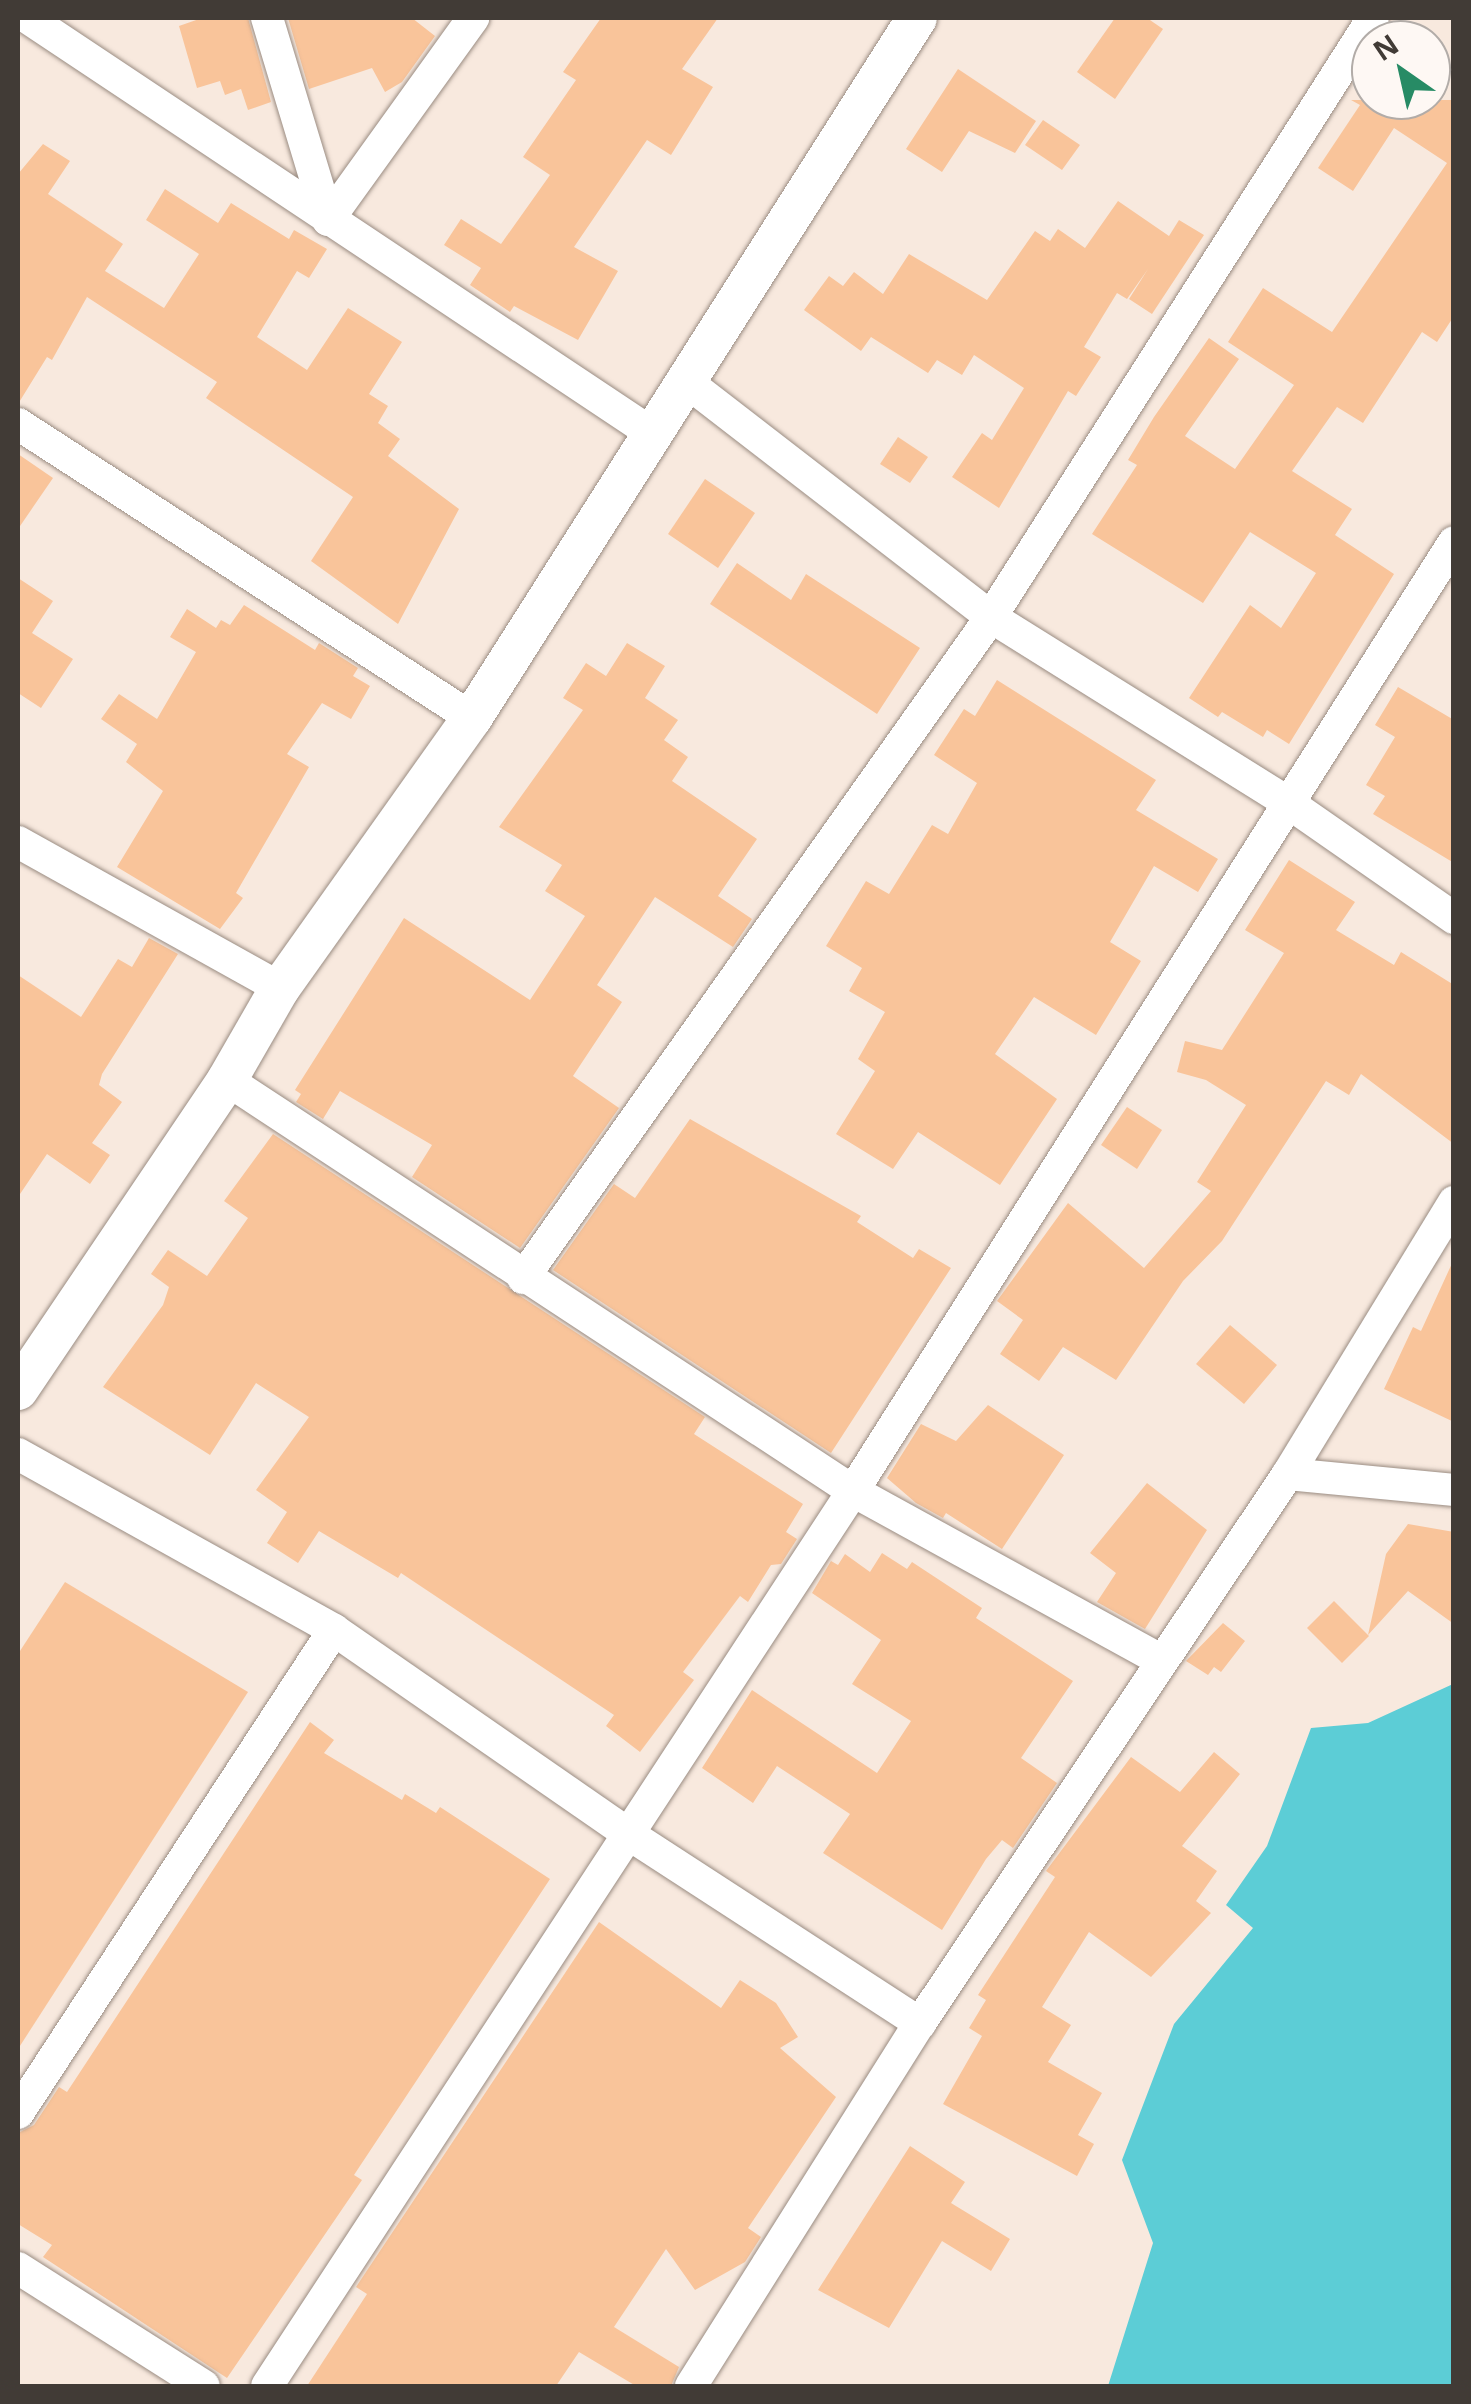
<!DOCTYPE html>
<html>
<head>
<meta charset="utf-8">
<style>
  body { margin:0 }
  #map { position:relative; width:1471px; height:2404px; overflow:hidden; background:#f8e9de; font-family:"Open Sans",sans-serif }
  div>[style] { position:absolute }
  [style*='--x'] { left:calc(var(--x)*1px); top:calc(var(--y)*1px); width:calc(var(--w)*1px); rotate:calc(var(--a)*1deg) }
  .water>* { inset:0; background:#5ccdd6 }
  .building>* { inset:0; background:#f9c49a }
  .roads { filter:drop-shadow(0 0 2px #9a8c82) drop-shadow(0 0 2px #9a8c82) }
  .minor>* { height:32px; margin:-16px; padding:0 16px; transform-origin:16px; border-radius:16px; background:#fff }
  .tertiary>* { height:40px; margin:-20px; padding:0 20px; transform-origin:20px; border-radius:20px; background:#fff }
  span { translate:-50% -50%; white-space:nowrap; text-align:center; line-height:1.15; -webkit-text-stroke:10px #fef8f4; paint-order:stroke }
  .frame { position:absolute; inset:0; border:20px solid #413b36; pointer-events:none }
  .north { position:absolute; left:1351px; top:20px; width:100px; height:100px; box-sizing:border-box; background:#fef8f4; border:2px solid #b2aca8; border-radius:50%; rotate:326deg; font-size:28px; font-weight:700; line-height:40px; text-align:center; color:#413b36 }
  .north::after { content:''; display:block; margin:auto; width:35px; height:45px; background:#278b65; clip-path:polygon(50% 0,100% 100%,50% 72%,0 100%) }
</style>
</head>
<body>
<div id="map">
  <div class="water">
    <i style="clip-path:polygon(1453px 1684px,1453px 2386px,1108px 2386px,1153px 2243px,1122px 2160px,1174px 2024px,1253px 1928px,1226px 1905px,1267px 1846px,1311px 1728px,1368px 1723px)"></i>
  </div>
  <div class="building">
    <i style="clip-path:polygon(202px 18px,248px 18px,271px 102px,248px 110px,241px 89px,225px 95px,220px 81px,197px 88px,179px 26px)"></i>
    <i style="clip-path:polygon(288px 18px,412px 18px,435px 36px,402px 82px,385px 92px,372px 68px,309px 89px)"></i>
    <i style="clip-path:polygon(601px 18px,718px 18px,682px 69px,713px 87px,671px 155px,647px 140px,574px 247px,618px 271px,578px 340px,514px 306px,510px 312px,470px 285px,481px 268px,444px 245px,461px 219px,501px 244px,550px 175px,523px 157px,576px 80px,563px 72px)"></i>
    <i style="clip-path:polygon(1115px 18px,1147px 18px,1163px 29px,1115px 99px,1077px 72px)"></i>
    <i style="clip-path:polygon(958px 69px,1036px 121px,1015px 153px,969px 131px,942px 172px,906px 149px)"></i>
    <i style="clip-path:polygon(1351px 100px,1454px 100px,1454px 316px,1437px 342px,1422px 332px,1363px 423px,1337px 407px,1292px 471px,1352px 509px,1335px 535px,1394px 574px,1289px 744px,1267px 730px,1263px 737px,1222px 712px,1218px 717px,1189px 698px,1250px 605px,1281px 628px,1316px 573px,1250px 532px,1203px 603px,1092px 534px,1137px 465px,1128px 460px,1154px 417px,1209px 338px,1239px 359px,1185px 436px,1235px 469px,1294px 385px,1228px 342px,1263px 288px,1332px 332px,1447px 163px,1394px 128px,1353px 191px,1318px 168px,1360px 105px)"></i>
    <i style="clip-path:polygon(1043px 120px,1080px 145px,1062px 170px,1025px 145px)"></i>
    <i style="clip-path:polygon(43px 144px,70px 161px,48px 194px,123px 244px,105px 271px,164px 308px,199px 254px,146px 220px,165px 189px,218px 223px,231px 203px,289px 239px,294px 230px,327px 249px,309px 278px,297px 271px,257px 337px,307px 370px,348px 308px,402px 342px,369px 394px,388px 406px,378px 423px,400px 439px,388px 456px,459px 509px,398px 624px,311px 561px,353px 497px,206px 398px,217px 382px,87px 297px,52px 360px,47px 357px,18px 404px,18px 174px)"></i>
    <i style="clip-path:polygon(1118px 201px,1169px 236px,1179px 220px,1204px 235px,1152px 314px,1129px 299px,1148px 269px,1127px 299px,1117px 293px,1084px 347px,1101px 357px,1076px 396px,1068px 391px,999px 508px,952px 477px,982px 433px,992px 440px,1024px 388px,974px 355px,962px 375px,937px 360px,928px 373px,871px 337px,861px 351px,804px 310px,829px 276px,843px 286px,854px 272px,883px 294px,909px 254px,987px 300px,1035px 231px,1050px 241px,1058px 229px,1085px 248px)"></i>
    <i style="clip-path:polygon(898px 437px,928px 457px,910px 483px,880px 464px)"></i>
    <i style="clip-path:polygon(18px 454px,53px 478px,18px 529px)"></i>
    <i style="clip-path:polygon(705px 479px,755px 513px,718px 568px,668px 534px)"></i>
    <i style="clip-path:polygon(737px 563px,791px 600px,806px 574px,920px 648px,877px 714px,710px 604px)"></i>
    <i style="clip-path:polygon(18px 578px,53px 601px,32px 633px,73px 659px,41px 708px,18px 693px)"></i>
    <i style="clip-path:polygon(244px 605px,315px 650px,319px 643px,358px 668px,353px 676px,370px 686px,351px 719px,322px 703px,287px 754px,309px 767px,236px 893px,243px 898px,220px 929px,117px 867px,163px 791px,126px 762px,137px 744px,101px 719px,119px 694px,157px 719px,196px 652px,170px 637px,187px 609px,216px 628px,221px 620px,230px 625px)"></i>
    <i style="clip-path:polygon(627px 643px,665px 666px,645px 698px,678px 720px,664px 740px,688px 757px,672px 781px,757px 839px,718px 896px,752px 919px,733px 947px,655px 897px,597px 985px,622px 1002px,573px 1076px,619px 1108px,520px 1248px,412px 1177px,432px 1145px,340px 1091px,323px 1119px,296px 1102px,301px 1094px,295px 1090px,404px 918px,530px 1000px,585px 916px,545px 891px,562px 865px,499px 827px,583px 710px,563px 698px,586px 663px,606px 676px)"></i>
    <i style="clip-path:polygon(997px 680px,1156px 780px,1136px 810px,1218px 859px,1198px 892px,1154px 866px,1110px 942px,1141px 961px,1096px 1035px,1034px 997px,995px 1054px,1057px 1099px,1000px 1185px,918px 1132px,893px 1169px,836px 1134px,875px 1071px,858px 1059px,885px 1012px,849px 991px,862px 968px,826px 946px,866px 881px,889px 894px,932px 825px,948px 834px,977px 783px,934px 755px,964px 709px,975px 716px)"></i>
    <i style="clip-path:polygon(1398px 687px,1454px 720px,1454px 863px,1373px 814px,1385px 796px,1366px 785px,1395px 737px,1375px 725px)"></i>
    <i style="clip-path:polygon(1289px 860px,1355px 902px,1336px 930px,1394px 965px,1401px 952px,1454px 985px,1454px 1144px,1361px 1074px,1349px 1095px,1326px 1081px,1222px 1241px,1183px 1281px,1116px 1380px,1063px 1347px,1039px 1381px,1000px 1354px,1023px 1320px,997px 1301px,1068px 1203px,1144px 1268px,1211px 1191px,1197px 1182px,1246px 1105px,1206px 1080px,1177px 1072px,1185px 1041px,1222px 1050px,1284px 953px,1245px 930px)"></i>
    <i style="clip-path:polygon(149px 938px,178px 954px,102px 1074px,99px 1085px,122px 1102px,92px 1143px,110px 1155px,90px 1184px,47px 1154px,18px 1197px,18px 975px,81px 1017px,118px 959px,132px 967px)"></i>
    <i style="clip-path:polygon(1127px 1107px,1162px 1130px,1137px 1169px,1101px 1145px)"></i>
    <i style="clip-path:polygon(690px 1119px,861px 1216px,857px 1222px,913px 1258px,919px 1249px,951px 1268px,831px 1453px,553px 1270px,614px 1184px,635px 1198px)"></i>
    <i style="clip-path:polygon(273px 1134px,705px 1417px,694px 1434px,803px 1504px,786px 1532px,797px 1539px,781px 1564px,771px 1565px,748px 1602px,740px 1596px,683px 1672px,694px 1680px,640px 1752px,606px 1726px,614px 1715px,401px 1573px,398px 1578px,319px 1531px,298px 1563px,267px 1543px,287px 1512px,256px 1490px,309px 1417px,256px 1383px,210px 1455px,103px 1387px,163px 1305px,169px 1287px,151px 1274px,168px 1250px,207px 1276px,248px 1218px,224px 1201px)"></i>
    <i style="clip-path:polygon(1454px 1259px,1454px 1422px,1384px 1389px,1413px 1327px,1421px 1331px)"></i>
    <i style="clip-path:polygon(1230px 1325px,1277px 1365px,1244px 1404px,1196px 1364px)"></i>
    <i style="clip-path:polygon(988px 1405px,1064px 1455px,1002px 1549px,946px 1513px,943px 1518px,916px 1503px,887px 1478px,921px 1424px,956px 1441px)"></i>
    <i style="clip-path:polygon(1147px 1483px,1207px 1530px,1145px 1629px,1097px 1602px,1116px 1573px,1090px 1553px)"></i>
    <i style="clip-path:polygon(1408px 1524px,1454px 1532px,1454px 1624px,1408px 1591px,1368px 1635px,1386px 1554px)"></i>
    <i style="clip-path:polygon(882px 1553px,907px 1569px,912px 1562px,982px 1608px,976px 1618px,1073px 1681px,1021px 1758px,1057px 1783px,1013px 1848px,1002px 1840px,986px 1859px,942px 1930px,823px 1853px,850px 1814px,777px 1766px,753px 1803px,702px 1768px,752px 1690px,877px 1773px,911px 1721px,852px 1684px,881px 1640px,812px 1593px,831px 1561px,838px 1565px,845px 1554px,870px 1572px)"></i>
    <i style="clip-path:polygon(65px 1582px,248px 1692px,18px 2049px,18px 1654px)"></i>
    <i style="clip-path:polygon(1334px 1601px,1369px 1636px,1342px 1663px,1307px 1628px)"></i>
    <i style="clip-path:polygon(1223px 1623px,1245px 1641px,1221px 1672px,1214px 1667px,1208px 1675px,1186px 1661px)"></i>
    <i style="clip-path:polygon(310px 1722px,334px 1740px,324px 1753px,402px 1800px,405px 1794px,436px 1813px,440px 1807px,550px 1879px,354px 2175px,362px 2180px,227px 2378px,43px 2257px,52px 2245px,18px 2224px,18px 2133px,34px 2125px,59px 2087px,67px 2092px)"></i>
    <i style="clip-path:polygon(1214px 1752px,1240px 1774px,1182px 1846px,1217px 1871px,1196px 1901px,1211px 1913px,1151px 1977px,1089px 1932px,1042px 2007px,1071px 2025px,1048px 2062px,1102px 2093px,1078px 2135px,1094px 2144px,1077px 2176px,943px 2104px,982px 2036px,969px 2028px,986px 2000px,978px 1995px,1055px 1877px,1046px 1871px,1131px 1757px,1180px 1792px)"></i>
    <i style="clip-path:polygon(599px 1922px,721px 2008px,740px 1980px,776px 2003px,798px 2037px,780px 2048px,836px 2097px,748px 2228px,761px 2237px,745px 2262px,695px 2290px,666px 2249px,614px 2327px,679px 2367px,671px 2386px,636px 2386px,579px 2352px,556px 2386px,307px 2386px,367px 2294px,356px 2287px)"></i>
    <i style="clip-path:polygon(910px 2146px,965px 2182px,951px 2203px,1010px 2239px,991px 2271px,942px 2241px,889px 2328px,818px 2290px)"></i>
  </div>
  <div class="roads">
    <div class="minor">
      <i style="--x:28;--y:18;--w:747;--a:33.65"></i>
      <i style="--x:267;--y:18;--w:211;--a:73.2"></i>
      <i style="--x:328;--y:220;--w:249;--a:-54.3"></i>
      <i style="--x:683;--y:379;--w:389;--a:37.7"></i>
      <i style="--x:991;--y:617;--w:353;--a:32"></i>
      <i style="--x:1290;--y:804;--w:200;--a:34.8"></i>
      <i style="--x:18;--y:424;--w:541;--a:32.93"></i>
      <i style="--x:18;--y:842;--w:300;--a:29.1"></i>
      <i style="--x:227;--y:1080;--w:749;--a:33.29"></i>
      <i style="--x:853;--y:1491;--w:350;--a:28.8"></i>
      <i style="--x:523;--y:1278;--w:810;--a:-54.7"></i>
      <i style="--x:991;--y:617;--w:710;--a:-57.47"></i>
      <i style="--x:18;--y:1454;--w:362;--a:29.1"></i>
      <i style="--x:334;--y:1630;--w:360;--a:34.7"></i>
      <i style="--x:630;--y:1835;--w:346;--a:33"></i>
      <i style="--x:1288;--y:1474;--w:167;--a:5.5"></i>
      <i style="--x:18;--y:2113;--w:577;--a:-56.81"></i>
      <i style="--x:18;--y:2268;--w:220;--a:32.4"></i>
      <i style="--x:267;--y:2386;--w:1070;--a:-56.79"></i>
      <i style="--x:853;--y:1491;--w:1123;--a:-57.65"></i>
      <i style="--x:691;--y:2386;--w:429;--a:-57.8"></i>
      <i style="--x:920;--y:2023;--w:661;--a:-56.17"></i>
      <i style="--x:1288;--y:1474;--w:319;--a:-58.6"></i>
    </div>
    <div class="tertiary">
      <i style="--x:18;--y:1390;--w:374;--a:-56"></i>
      <i style="--x:227;--y:1080;--w:106;--a:-60.1"></i>
      <i style="--x:280;--y:988;--w:331;--a:-54.6"></i>
      <i style="--x:472;--y:718;--w:829;--a:-57.56"></i>
    </div>
  </div>
  <div class="frame"></div>
  <div class="north">N</div>
</div>
</body>
</html>
